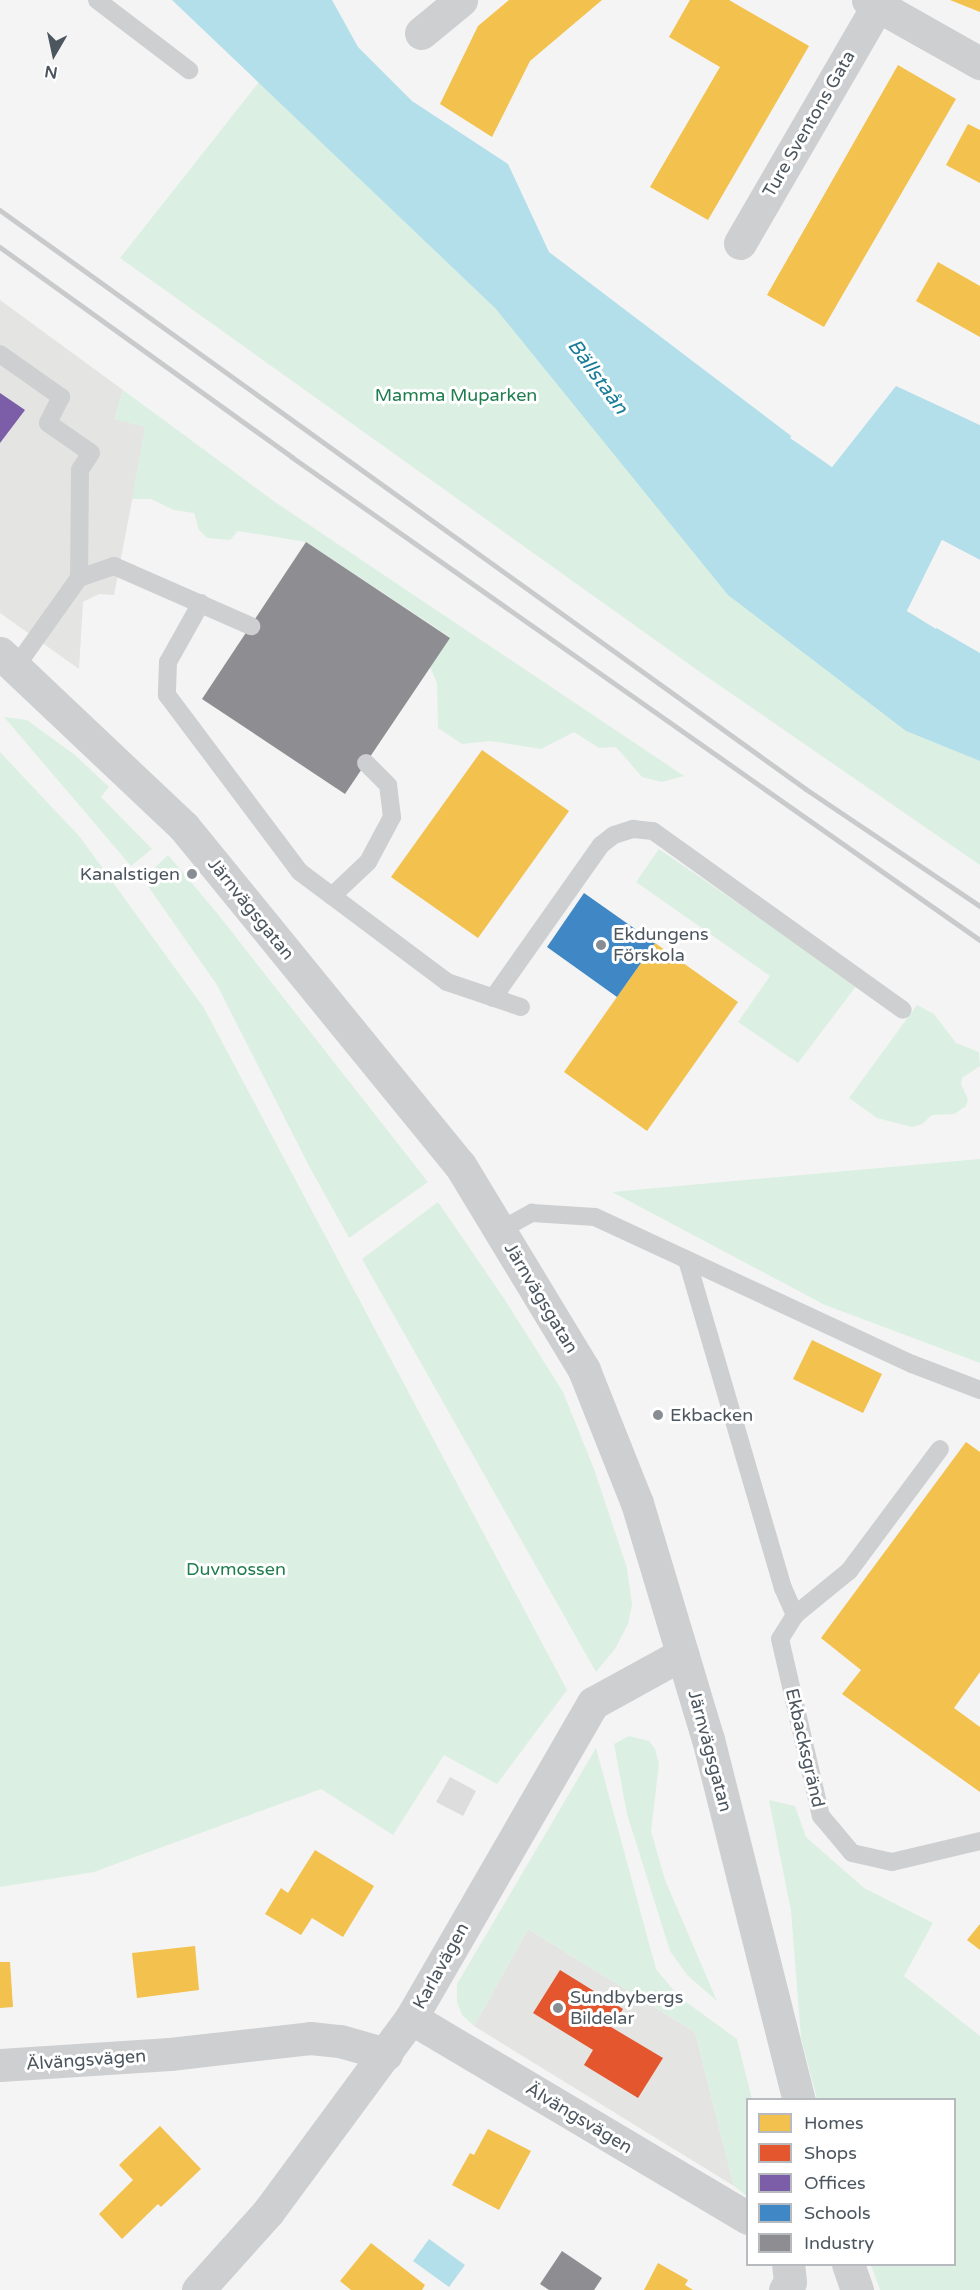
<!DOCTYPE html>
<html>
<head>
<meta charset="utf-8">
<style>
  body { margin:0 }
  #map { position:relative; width:980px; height:2290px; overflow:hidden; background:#f4f4f4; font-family:"Varela Round",sans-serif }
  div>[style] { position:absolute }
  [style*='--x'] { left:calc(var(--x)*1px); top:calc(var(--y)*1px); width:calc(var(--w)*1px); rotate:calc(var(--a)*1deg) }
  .commercial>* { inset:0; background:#e4e4e2 }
  .green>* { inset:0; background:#dbf0e3 }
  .water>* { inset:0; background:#b3dfeb }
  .pier>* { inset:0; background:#f4f4f4 }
  .homes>* { inset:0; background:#f2c14e }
  .shops>* { inset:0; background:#e4572e }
  .offices>* { inset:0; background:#7b5ea7 }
  .schools>* { inset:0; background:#3f88c5 }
  .industry>* { inset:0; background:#8d8d92 }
  .building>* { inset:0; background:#ddddde }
  .service>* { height:18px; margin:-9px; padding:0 9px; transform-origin:9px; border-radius:9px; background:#cecfd1 }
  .minor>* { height:33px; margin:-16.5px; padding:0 16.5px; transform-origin:16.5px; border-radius:16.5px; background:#cecfd1 }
  .tertiary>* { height:33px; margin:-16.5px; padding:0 16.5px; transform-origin:16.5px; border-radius:16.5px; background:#cecfd1 }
  .rail>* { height:4.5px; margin:-2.25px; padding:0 2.25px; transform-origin:2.25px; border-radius:2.25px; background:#c9cacb }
  .dots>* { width:16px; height:16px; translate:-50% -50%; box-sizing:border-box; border:3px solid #fff; border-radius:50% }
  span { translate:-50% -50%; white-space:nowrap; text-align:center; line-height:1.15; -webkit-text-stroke:6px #fff; paint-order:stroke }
  .street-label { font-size:18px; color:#4c565f }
  .park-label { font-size:18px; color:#207d4e }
  .poi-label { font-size:18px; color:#4c565f }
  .right { translate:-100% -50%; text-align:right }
  .left { translate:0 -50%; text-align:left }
  .water-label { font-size:20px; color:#177c97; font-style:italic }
  .legend { position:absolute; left:746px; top:2098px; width:210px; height:168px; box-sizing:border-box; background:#fff; border:2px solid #b7bbbf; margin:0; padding:8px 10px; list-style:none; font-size:18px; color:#4c565f }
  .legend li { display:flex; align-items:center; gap:12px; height:30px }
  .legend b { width:30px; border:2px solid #b7bbbf }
  .north { position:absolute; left:24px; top:24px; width:60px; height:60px; -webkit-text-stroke:4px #fff; paint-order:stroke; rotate:189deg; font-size:16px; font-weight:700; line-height:24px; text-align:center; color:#4c565f }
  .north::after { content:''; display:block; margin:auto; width:21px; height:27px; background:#4c565f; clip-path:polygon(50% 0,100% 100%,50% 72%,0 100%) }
</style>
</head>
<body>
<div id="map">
  <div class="commercial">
    <i style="clip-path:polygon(0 300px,123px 390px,115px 419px,146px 427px,114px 595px,99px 594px,83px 602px,79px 669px,0 613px)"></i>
    <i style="clip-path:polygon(528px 1929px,695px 2032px,734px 2186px,474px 2026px)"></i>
  </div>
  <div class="green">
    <i style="clip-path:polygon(259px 82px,496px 309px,906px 731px,980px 761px,980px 865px,700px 672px,120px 258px)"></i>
    <i style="clip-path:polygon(123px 390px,275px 502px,684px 776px,662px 782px,642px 777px,616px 747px,599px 748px,574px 732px,541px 749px,491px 741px,462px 744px,438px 728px,437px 683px,430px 667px,450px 637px,306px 542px,238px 531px,230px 540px,207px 538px,199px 530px,194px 513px,174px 510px,151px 499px,132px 499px,145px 427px,115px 419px)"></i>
    <i style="clip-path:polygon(4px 717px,27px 720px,75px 755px,109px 787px,101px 797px,152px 849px,131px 866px)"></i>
    <i style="clip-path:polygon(0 752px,80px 837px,204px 1008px,567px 1690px,497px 1784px,444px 1755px,393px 1835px,321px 1789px,94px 1872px,0 1887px)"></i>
    <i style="clip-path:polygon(659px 849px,857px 985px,798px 1063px,738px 1022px,770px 976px,636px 882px)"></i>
    <i style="clip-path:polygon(168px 855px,217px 913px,428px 1182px,349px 1238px,309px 1166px,217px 985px,143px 879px)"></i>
    <i style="clip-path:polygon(917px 1005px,934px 1014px,956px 1043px,979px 1052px,980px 1066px,962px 1078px,961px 1084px,968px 1099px,966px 1106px,954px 1114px,932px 1115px,922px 1124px,912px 1127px,877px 1118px,849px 1098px)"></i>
    <i style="clip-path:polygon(980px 1159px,980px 1363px,825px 1305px,612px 1192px)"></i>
    <i style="clip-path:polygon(438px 1202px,505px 1300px,563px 1392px,594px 1469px,627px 1568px,632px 1605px,628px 1624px,615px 1649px,596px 1672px,362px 1259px)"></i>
    <i style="clip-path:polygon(629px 1736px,649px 1741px,655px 1749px,659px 1764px,651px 1831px,665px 1880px,717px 2001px,687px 1975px,670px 1951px,627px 1814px,614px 1744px)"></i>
    <i style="clip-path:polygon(596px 1748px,656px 1969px,679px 1997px,737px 2039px,752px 2099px,748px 2100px,747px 2196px,734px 2186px,695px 2032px,528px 1929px,474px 2026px,462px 2015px,457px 2002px,457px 1984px)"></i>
    <i style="clip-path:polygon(769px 1800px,795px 1806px,806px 1837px,864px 1888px,933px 1923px,904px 1976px,980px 2036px,980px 2290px,880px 2290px,871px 2265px,954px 2264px,954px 2100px,817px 2099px,801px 2038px,791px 1911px)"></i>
  </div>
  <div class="water">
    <i style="clip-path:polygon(172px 0,332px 0,358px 47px,412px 101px,508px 164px,549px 252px,832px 467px,896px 385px,980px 425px,980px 560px,942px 540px,907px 611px,980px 653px,980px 761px,906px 731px,728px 595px,496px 309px)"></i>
    <i style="clip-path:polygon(429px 2239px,465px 2265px,449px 2287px,413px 2261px)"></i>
  </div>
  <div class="pier">
    <i style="clip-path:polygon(895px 383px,980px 421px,980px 425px,896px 386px,832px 467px,790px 438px,792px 435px,831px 463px)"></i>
    <i style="clip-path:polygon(942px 540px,980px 560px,980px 563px,943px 544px,910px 610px,937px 627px,936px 629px,907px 611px)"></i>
  </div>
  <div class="homes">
    <i style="clip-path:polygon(509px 0,602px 0,530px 61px,492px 137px,440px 104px,478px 26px)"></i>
    <i style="clip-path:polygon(690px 0,729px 0,809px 46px,708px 220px,650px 187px,720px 67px,669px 37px)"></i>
    <i style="clip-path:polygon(950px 0,980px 0,980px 12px)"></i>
    <i style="clip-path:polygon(898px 65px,956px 99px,824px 327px,767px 295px)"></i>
    <i style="clip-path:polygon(968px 124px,980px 130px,980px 183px,946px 165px)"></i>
    <i style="clip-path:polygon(938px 262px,980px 286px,980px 337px,916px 301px)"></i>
    <i style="clip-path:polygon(482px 750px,569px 811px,478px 938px,391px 877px)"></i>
    <i style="clip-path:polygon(655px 943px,738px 1002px,647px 1131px,564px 1072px)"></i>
    <i style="clip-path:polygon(812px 1340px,882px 1374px,863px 1413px,793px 1379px)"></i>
    <i style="clip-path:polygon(966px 1442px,980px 1452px,980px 1672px,954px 1708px,980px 1727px,980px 1792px,842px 1694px,861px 1670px,821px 1638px)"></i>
    <i style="clip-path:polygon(315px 1850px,374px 1886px,343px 1937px,312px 1918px,301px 1935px,265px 1914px,281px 1888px,288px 1893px)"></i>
    <i style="clip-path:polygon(980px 1924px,980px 1950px,967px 1940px)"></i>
    <i style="clip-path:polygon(195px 1946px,199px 1990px,137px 1998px,132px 1953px)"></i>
    <i style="clip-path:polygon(0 1962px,10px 1962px,13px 2007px,0 2008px)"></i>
    <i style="clip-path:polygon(160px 2126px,201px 2169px,161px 2207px,158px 2204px,122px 2239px,99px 2214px,133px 2180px,119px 2165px)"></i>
    <i style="clip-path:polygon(488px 2129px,531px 2151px,499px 2210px,452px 2185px,470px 2153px,474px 2155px)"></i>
    <i style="clip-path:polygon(371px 2243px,425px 2285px,422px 2290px,351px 2290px,340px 2281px)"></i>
    <i style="clip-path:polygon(658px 2263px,688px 2280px,685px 2285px,693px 2290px,644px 2290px)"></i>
  </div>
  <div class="shops">
    <i style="clip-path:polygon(560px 1970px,623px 2009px,611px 2027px,663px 2058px,638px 2098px,584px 2065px,593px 2050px,533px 2013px)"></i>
  </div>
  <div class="offices">
    <i style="clip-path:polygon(0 393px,25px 410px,0 443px)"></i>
  </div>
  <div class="schools">
    <i style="clip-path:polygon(584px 893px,655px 943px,617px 997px,547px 947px)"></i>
  </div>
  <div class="industry">
    <i style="clip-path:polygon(306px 542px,450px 638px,345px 794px,202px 699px)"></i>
    <i style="clip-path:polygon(562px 2251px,602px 2278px,594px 2290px,549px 2290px,540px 2284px)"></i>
  </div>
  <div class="building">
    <i style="clip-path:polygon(450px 1777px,476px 1791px,463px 1816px,436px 1802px)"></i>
  </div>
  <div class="service">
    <i style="--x:97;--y:0;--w:116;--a:37.3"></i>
    <i style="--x:0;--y:354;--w:75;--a:35.2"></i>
    <i style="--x:61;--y:397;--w:29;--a:117"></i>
    <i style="--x:48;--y:423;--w:52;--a:34.9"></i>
    <i style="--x:91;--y:453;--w:20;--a:123"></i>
    <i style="--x:80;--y:470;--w:108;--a:90.5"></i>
    <i style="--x:201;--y:603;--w:68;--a:119.2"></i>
    <i style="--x:168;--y:662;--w:33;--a:92"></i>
    <i style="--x:167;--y:695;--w:221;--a:53.1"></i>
    <i style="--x:300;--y:872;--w:184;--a:36.8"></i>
    <i style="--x:447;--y:982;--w:78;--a:18.7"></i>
    <i style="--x:15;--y:668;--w:110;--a:-54.6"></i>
    <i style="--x:79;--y:578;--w:37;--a:-19"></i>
    <i style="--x:114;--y:566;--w:150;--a:23.7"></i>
    <i style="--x:332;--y:896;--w:50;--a:-43.4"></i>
    <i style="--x:368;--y:862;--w:51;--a:-61.9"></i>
    <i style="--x:392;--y:817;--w:32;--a:-97"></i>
    <i style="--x:388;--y:785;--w:31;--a:-135"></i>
    <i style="--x:493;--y:998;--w:187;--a:-54.8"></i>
    <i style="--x:601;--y:845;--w:16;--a:-38"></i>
    <i style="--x:614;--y:835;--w:20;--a:-18"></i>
    <i style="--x:633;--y:829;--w:20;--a:6"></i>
    <i style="--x:653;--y:831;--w:307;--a:35.6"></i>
    <i style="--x:499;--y:1231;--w:38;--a:-29"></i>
    <i style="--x:532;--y:1213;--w:63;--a:3.6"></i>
    <i style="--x:595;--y:1217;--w:349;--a:24.9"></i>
    <i style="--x:912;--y:1364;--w:73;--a:20.9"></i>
    <i style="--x:687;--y:1260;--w:342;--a:73.7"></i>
    <i style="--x:783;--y:1588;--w:30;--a:66"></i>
    <i style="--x:795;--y:1615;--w:28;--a:122"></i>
    <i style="--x:780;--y:1639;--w:182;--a:77"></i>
    <i style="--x:821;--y:1816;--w:48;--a:50"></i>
    <i style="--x:852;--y:1853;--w:41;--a:12.7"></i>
    <i style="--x:892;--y:1862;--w:90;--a:-13.4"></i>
    <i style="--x:795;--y:1615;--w:70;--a:-39.2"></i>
    <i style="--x:849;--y:1571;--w:152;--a:-53.3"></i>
  </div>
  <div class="minor">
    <i style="--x:868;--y:0;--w:129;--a:29.4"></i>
    <i style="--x:421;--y:33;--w:52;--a:-39.5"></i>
    <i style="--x:740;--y:243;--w:275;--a:-59.9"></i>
    <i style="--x:411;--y:2018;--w:392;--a:30.7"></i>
    <i style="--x:0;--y:2065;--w:170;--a:-3.7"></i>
    <i style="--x:170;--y:2054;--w:141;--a:-6.5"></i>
    <i style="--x:310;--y:2038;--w:30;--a:6"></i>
    <i style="--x:340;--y:2041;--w:48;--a:15.8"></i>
    <i style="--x:198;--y:2290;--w:105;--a:-48.1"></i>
    <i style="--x:268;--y:2212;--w:241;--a:-53.6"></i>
    <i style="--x:411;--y:2018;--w:364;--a:-60"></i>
    <i style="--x:593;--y:1703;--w:102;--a:-28.8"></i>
    <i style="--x:785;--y:2290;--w:9;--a:-58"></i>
    <i style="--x:790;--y:2282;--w:18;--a:-96"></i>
  </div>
  <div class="tertiary">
    <i style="--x:0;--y:653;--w:253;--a:43.4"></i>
    <i style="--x:184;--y:827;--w:436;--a:50.8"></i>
    <i style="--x:460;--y:1165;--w:240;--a:58.8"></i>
    <i style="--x:584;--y:1370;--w:143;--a:68.3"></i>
    <i style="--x:637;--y:1503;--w:246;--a:73.3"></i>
    <i style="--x:708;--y:1739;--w:372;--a:75.9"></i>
    <i style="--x:848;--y:2264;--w:28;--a:71"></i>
  </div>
  <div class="rail">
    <i style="--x:0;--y:210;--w:992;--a:35.69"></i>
    <i style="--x:806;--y:789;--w:210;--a:33.9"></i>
    <i style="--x:0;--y:247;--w:360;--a:35.7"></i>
    <i style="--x:292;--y:457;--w:841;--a:35.07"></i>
  </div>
  <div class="dots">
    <i style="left:192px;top:874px;background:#878d93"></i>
    <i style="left:601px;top:945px;background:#878d93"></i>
    <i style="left:658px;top:1415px;background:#878d93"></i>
    <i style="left:558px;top:2008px;background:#878d93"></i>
  </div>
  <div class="street-label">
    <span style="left:809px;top:124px;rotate:-60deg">Ture Sventons Gata</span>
    <span style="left:251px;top:909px;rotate:51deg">Järnvägsgatan</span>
    <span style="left:541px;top:1298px;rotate:59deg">Järnvägsgatan</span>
    <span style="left:805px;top:1748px;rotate:77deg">Ekbacksgränd</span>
    <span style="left:710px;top:1751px;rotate:75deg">Järnvägsgatan</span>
    <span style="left:441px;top:1966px;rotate:-61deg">Karlavägen</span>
    <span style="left:86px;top:2060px;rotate:-4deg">Älvängsvägen</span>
    <span style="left:579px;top:2118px;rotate:31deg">Älvängsvägen</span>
  </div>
  <div class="park-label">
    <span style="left:456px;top:395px">Mamma Muparken</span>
    <span style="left:236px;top:1569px">Duvmossen</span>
  </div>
  <div class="poi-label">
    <span class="right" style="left:180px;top:874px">Kanalstigen</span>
    <span class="left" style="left:613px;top:945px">Ekdungens<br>Förskola</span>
    <span class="left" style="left:670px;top:1415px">Ekbacken</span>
    <span class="left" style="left:570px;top:2008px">Sundbybergs<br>Bildelar</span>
  </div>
  <div class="water-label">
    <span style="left:597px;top:377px;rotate:54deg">Bällstaån</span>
  </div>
  <ul class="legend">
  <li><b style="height:16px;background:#f2c14e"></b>Homes</li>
  <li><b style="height:16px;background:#e4572e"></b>Shops</li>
  <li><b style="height:16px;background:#7b5ea7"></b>Offices</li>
  <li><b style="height:16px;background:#3f88c5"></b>Schools</li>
  <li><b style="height:16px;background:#8d8d92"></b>Industry</li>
  </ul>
  <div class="north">N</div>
</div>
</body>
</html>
